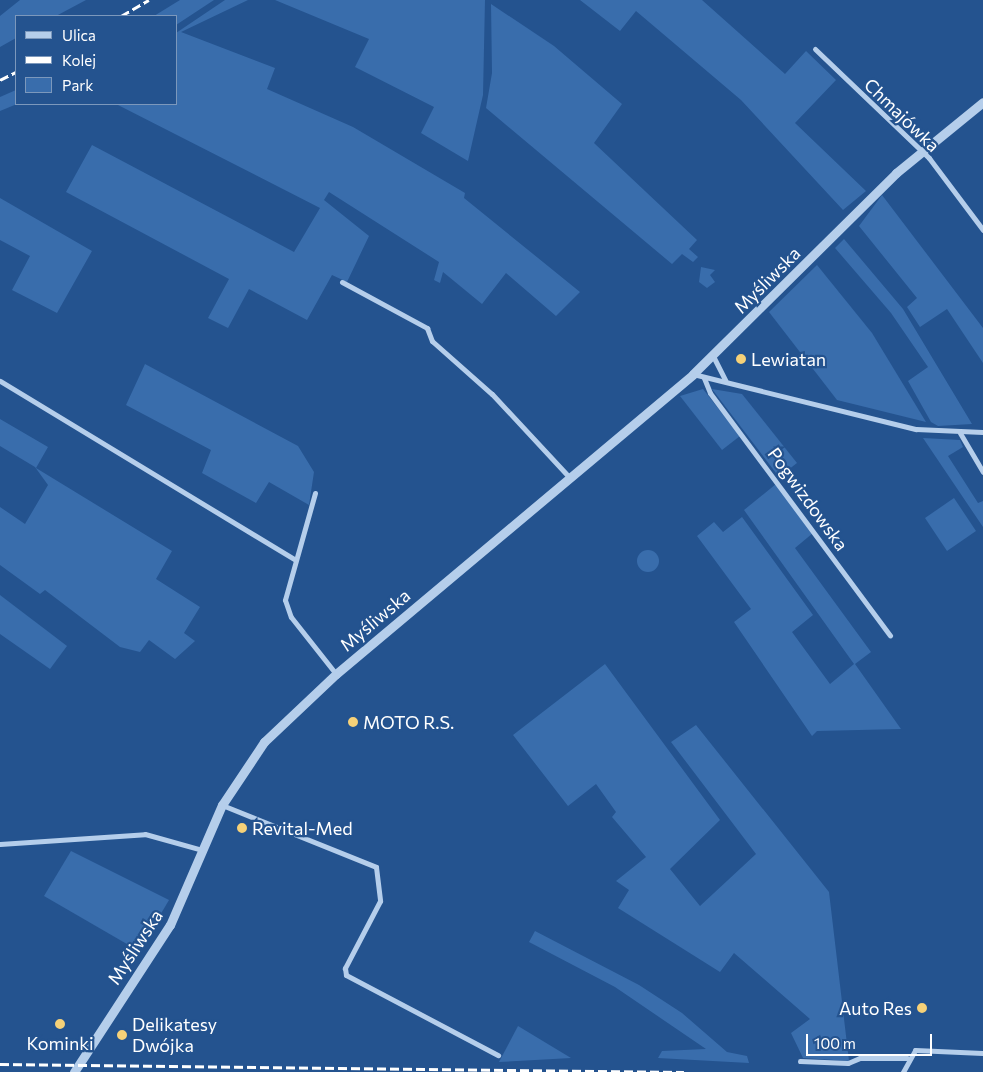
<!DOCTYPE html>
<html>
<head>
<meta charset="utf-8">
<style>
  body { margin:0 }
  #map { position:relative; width:983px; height:1072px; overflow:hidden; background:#24538f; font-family:Commissioner,sans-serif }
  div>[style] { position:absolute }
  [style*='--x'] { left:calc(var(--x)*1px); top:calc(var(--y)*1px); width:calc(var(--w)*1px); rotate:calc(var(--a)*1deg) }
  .green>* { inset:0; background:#396dac }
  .round { border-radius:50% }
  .minor>* { height:5px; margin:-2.5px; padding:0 2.5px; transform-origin:2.5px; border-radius:2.5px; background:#b5ceeb }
  .tertiary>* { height:9px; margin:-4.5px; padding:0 4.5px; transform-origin:4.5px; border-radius:4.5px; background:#b5ceeb }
  .rail>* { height:2.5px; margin-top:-1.25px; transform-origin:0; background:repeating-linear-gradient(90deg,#fff 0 9px,transparent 0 13px) }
  .dots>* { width:14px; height:14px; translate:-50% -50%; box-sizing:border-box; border:2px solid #24538f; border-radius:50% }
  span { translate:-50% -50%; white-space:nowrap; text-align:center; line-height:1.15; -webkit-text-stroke:4.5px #24538f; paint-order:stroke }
  .street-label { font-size:18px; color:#fff }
  .poi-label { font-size:18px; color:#fff }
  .left { translate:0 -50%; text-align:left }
  .right { translate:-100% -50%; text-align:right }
  .legend { position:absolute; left:15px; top:15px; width:162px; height:90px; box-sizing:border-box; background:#24538f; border:1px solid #7c98bc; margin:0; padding:6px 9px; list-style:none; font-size:15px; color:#fff }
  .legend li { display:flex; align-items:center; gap:10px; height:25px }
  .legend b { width:25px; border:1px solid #7c98bc }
  .scale { position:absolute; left:806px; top:1034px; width:126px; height:22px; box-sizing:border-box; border:2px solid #fff; border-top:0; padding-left:6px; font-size:15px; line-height:18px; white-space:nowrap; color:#fff; -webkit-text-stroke:4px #24538f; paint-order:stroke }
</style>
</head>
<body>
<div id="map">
  <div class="green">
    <i style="clip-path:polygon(20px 0,86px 0,56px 16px,16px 16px,16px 38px,0 47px,0 16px)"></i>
    <i style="clip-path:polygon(180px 0,214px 0,176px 25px,176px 16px,154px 16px)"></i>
    <i style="clip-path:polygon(225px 0,248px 0,181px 32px,275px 68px,267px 89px,353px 127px,465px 193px,464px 198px,580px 292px,556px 316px,506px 273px,482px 304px,443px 272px,440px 283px,434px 280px,439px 262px,329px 192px,324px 200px,369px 236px,347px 282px,332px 275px,307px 320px,249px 289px,228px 328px,208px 318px,229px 279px,66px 192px,92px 145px,294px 252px,320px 208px,116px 104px,176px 104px,176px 33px)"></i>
    <i style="clip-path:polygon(275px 0,485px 0,483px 95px,468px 161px,421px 133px,434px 107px,355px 67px,369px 39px)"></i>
    <i style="clip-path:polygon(580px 0,702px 0,785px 74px,806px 51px,836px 80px,795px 123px,866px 191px,843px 210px,741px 100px,636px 11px,620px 31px)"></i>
    <i style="clip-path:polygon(491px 4px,554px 46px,622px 104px,594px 143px,697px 240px,689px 249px,698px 257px,693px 262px,682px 254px,672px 264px,486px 108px,492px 73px)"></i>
    <i style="clip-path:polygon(16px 90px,17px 104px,0 111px,0 97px)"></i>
    <i style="clip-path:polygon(882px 195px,983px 328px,983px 363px,947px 309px,920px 327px,907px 307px,917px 298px,859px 226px)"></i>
    <i style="clip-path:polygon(0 198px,92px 251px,57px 313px,12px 290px,30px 256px,0 240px)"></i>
    <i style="clip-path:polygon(844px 239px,903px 309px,972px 424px,938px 426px,931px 422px,908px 381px,928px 367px,891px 313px,835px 248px)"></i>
    <i style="clip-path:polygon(817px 265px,872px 333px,926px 422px,837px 400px,769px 312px)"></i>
    <i style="clip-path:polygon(701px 267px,715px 270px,710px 275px,715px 282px,707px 288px,699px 282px)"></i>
    <i style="clip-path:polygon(145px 364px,298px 446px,314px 472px,309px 505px,269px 482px,256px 503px,202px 473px,211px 450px,126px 405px)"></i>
    <i style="clip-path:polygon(703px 389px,740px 436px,722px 450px,680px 396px)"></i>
    <i style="clip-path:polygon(712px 389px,742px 394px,797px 463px,779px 477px)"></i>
    <i style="clip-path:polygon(0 419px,48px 447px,36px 468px,172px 551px,156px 579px,200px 607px,184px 633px,195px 641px,175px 659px,149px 640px,140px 652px,120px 647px,45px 590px,40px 594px,0 565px,0 507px,25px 524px,48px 485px,35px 467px,0 446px)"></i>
    <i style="clip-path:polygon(923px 438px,960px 440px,963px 447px,948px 456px,978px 503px,983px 501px,983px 527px)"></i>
    <i style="clip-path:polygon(776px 484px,813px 533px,795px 548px,871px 652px,855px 664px,901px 729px,817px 731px,812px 736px,734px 622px,751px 609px,697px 536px,714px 522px,723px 532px,742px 517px,813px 615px,792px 632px,830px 684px,854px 664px,744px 510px)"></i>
    <i style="clip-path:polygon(954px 498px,976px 531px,947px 551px,925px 518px)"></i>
    <i class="round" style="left:637px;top:550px;width:22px;height:22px"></i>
    <i style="clip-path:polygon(0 595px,67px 646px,50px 669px,0 634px)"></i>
    <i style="clip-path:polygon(605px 664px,720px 820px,670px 869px,700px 906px,756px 854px,671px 742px,696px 725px,829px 892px,849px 1061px,803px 1058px,791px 1033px,810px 1019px,734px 953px,720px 972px,618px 908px,629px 890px,616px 881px,646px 857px,612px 817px,616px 812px,596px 784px,568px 806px,513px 735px)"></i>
    <i style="clip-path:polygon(71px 851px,169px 900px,139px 951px,44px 896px)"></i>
    <i style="clip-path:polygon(535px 931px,639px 985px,682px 1013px,727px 1052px,747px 1056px,749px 1063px,658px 1058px,662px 1051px,706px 1049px,615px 987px,529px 942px)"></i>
    <i style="clip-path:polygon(518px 1026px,571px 1058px,499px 1062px)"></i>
  </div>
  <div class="minor">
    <i style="--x:815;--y:49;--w:158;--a:43.7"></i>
    <i style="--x:929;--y:158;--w:90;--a:53.1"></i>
    <i style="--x:342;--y:282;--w:97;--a:28.4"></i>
    <i style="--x:427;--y:328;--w:14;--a:69"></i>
    <i style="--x:432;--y:341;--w:80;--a:41.5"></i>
    <i style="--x:492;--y:394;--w:115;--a:47.1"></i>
    <i style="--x:713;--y:356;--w:27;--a:63"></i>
    <i style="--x:693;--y:374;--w:230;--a:13.9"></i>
    <i style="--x:916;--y:429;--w:67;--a:2.6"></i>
    <i style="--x:704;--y:378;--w:16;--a:68"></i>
    <i style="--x:710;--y:393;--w:302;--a:53.4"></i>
    <i style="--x:0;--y:381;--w:345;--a:31.2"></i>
    <i style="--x:960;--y:433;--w:45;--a:59.5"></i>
    <i style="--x:315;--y:493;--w:111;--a:105.7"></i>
    <i style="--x:285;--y:600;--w:18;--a:71"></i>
    <i style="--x:291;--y:617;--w:73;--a:51.7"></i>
    <i style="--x:222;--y:805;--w:166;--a:21.9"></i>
    <i style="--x:376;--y:867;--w:34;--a:83"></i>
    <i style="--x:380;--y:901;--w:76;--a:117.6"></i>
    <i style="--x:345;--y:968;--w:7;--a:82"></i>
    <i style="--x:346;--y:975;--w:172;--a:27.8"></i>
    <i style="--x:0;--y:844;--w:145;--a:-3.9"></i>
    <i style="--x:145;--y:834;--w:59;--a:15.7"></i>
    <i style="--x:800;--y:1061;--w:48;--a:2.4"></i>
    <i style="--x:848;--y:1063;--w:13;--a:-23"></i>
    <i style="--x:860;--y:1058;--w:47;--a:0"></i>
    <i style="--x:903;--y:1072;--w:25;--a:-61"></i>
    <i style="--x:915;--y:1050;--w:68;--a:2.5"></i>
  </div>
  <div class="tertiary">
    <i style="--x:74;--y:1072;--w:176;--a:-56.9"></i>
    <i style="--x:170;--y:925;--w:131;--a:-66.6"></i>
    <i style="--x:222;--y:805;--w:76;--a:-56.3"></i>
    <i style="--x:264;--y:742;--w:99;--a:-43.4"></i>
    <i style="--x:336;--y:674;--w:466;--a:-40"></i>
    <i style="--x:693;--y:374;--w:286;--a:-44.7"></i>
    <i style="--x:896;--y:173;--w:112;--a:-39.2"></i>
  </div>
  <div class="rail">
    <i style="--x:121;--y:16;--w:32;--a:-30"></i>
    <i style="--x:0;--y:80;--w:18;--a:-27"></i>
    <i style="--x:0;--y:1064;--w:684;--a:0.67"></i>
  </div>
  <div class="dots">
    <i style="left:741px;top:359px;background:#f6d178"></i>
    <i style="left:353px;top:722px;background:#f6d178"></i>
    <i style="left:242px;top:828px;background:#f6d178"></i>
    <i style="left:922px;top:1008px;background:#f6d178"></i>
    <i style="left:60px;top:1024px;background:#f6d178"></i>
    <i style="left:122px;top:1035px;background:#f6d178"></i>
  </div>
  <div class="street-label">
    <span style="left:902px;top:115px;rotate:44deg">Chmajówka</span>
    <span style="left:767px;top:280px;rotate:-45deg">Myśliwska</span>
    <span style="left:808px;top:499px;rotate:54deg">Pogwizdowska</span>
    <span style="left:375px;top:620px;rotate:-40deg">Myśliwska</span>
    <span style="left:135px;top:947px;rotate:-57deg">Myśliwska</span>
  </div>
  <div class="poi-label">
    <span class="left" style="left:751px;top:359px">Lewiatan</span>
    <span class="left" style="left:363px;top:722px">MOTO R.S.</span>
    <span class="left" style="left:252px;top:828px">Revital-Med</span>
    <span class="right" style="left:912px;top:1008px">Auto Res</span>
    <span class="left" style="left:132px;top:1035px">Delikatesy<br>Dwójka</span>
    <span style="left:60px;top:1043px">Kominki</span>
  </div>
  <ul class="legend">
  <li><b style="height:6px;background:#b5ceeb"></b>Ulica</li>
  <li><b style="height:6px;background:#fff"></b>Kolej</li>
  <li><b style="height:14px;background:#396dac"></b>Park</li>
  </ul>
  <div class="scale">100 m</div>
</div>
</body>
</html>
